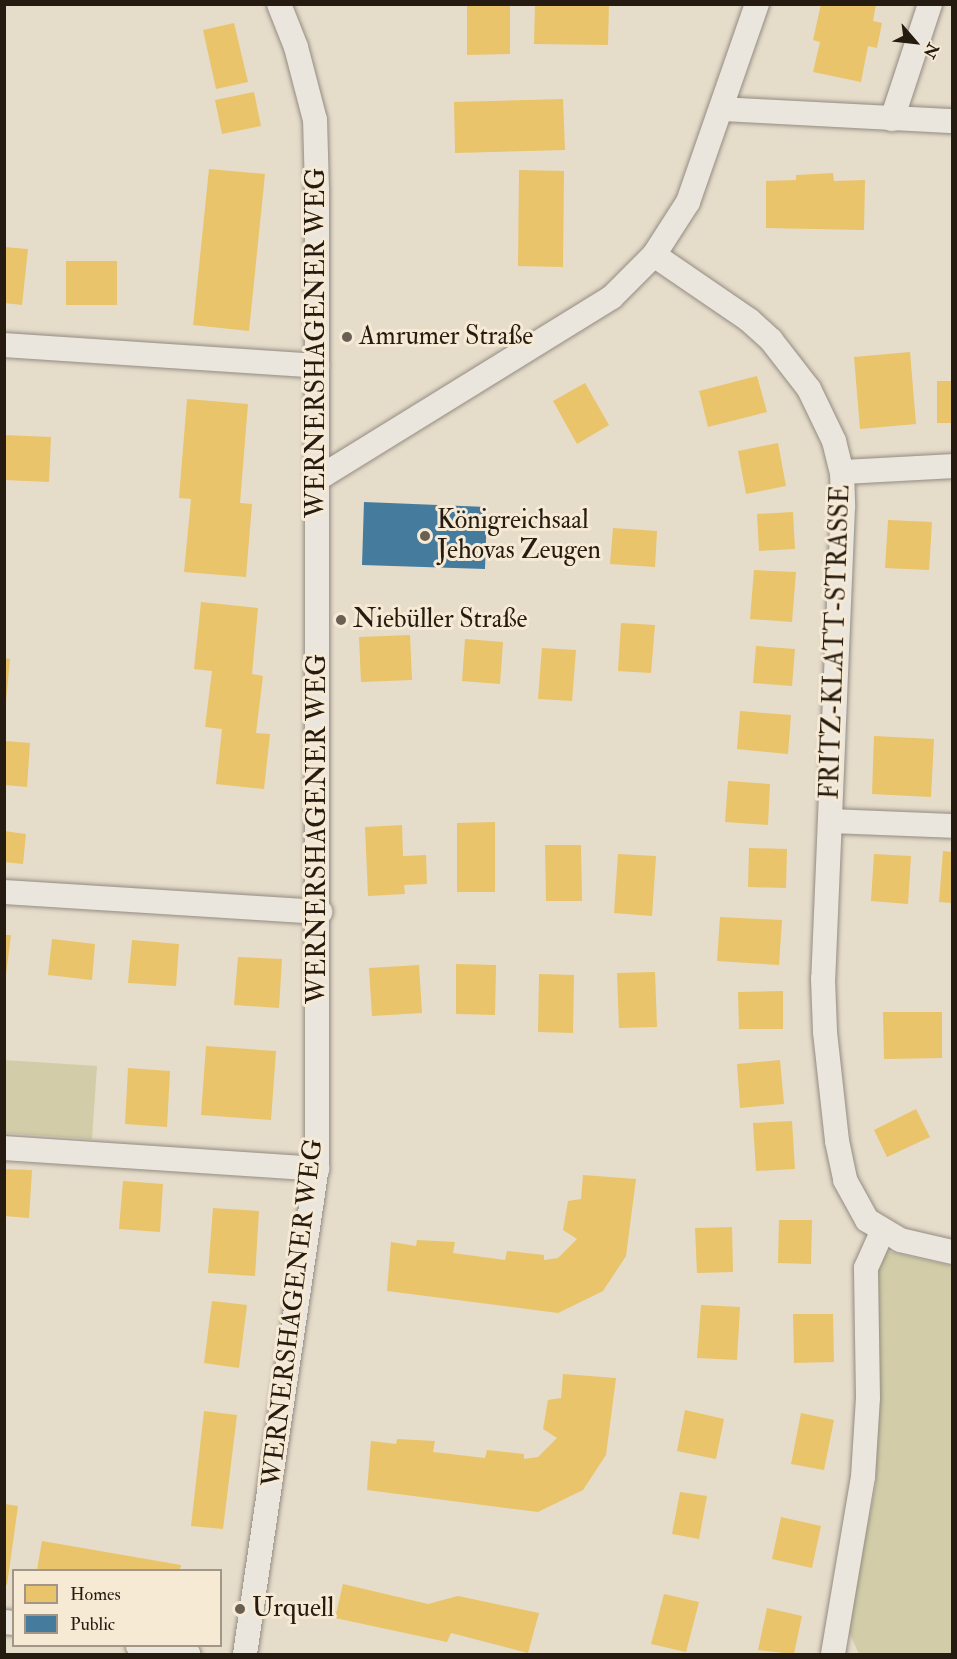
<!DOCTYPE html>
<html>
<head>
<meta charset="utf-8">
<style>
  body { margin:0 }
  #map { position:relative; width:957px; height:1659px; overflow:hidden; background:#e6dcca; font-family:"IM FELL Double Pica",serif }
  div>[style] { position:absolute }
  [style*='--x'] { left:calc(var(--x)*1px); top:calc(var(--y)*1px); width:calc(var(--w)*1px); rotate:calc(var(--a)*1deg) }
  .green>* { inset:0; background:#d2cda8 }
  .homes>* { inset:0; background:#e9c46a }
  .public>* { inset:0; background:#457b9d }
  .roads { filter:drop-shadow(0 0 2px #938c81) drop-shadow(0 0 2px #938c81) }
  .street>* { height:24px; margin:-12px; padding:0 12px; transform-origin:12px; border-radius:12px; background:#eae5dd }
  .dots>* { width:16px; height:16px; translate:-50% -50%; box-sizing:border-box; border:3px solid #f6ead5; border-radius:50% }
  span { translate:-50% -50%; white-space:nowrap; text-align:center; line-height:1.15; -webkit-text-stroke:6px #f6ead5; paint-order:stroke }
  .poi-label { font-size:26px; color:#251b11 }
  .left { translate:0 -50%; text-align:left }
  .street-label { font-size:26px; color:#251b11 }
  .frame { position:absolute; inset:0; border:6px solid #251b11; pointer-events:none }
  .legend { position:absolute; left:12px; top:1569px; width:210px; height:78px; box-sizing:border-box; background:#f6ead5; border:2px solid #a29787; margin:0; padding:8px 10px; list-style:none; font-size:18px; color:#251b11 }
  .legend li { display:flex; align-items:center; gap:12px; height:30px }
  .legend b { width:30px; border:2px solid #a29787 }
  .north { position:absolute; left:885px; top:12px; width:60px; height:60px; -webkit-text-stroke:4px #f6ead5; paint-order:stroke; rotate:118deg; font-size:16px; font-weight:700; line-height:24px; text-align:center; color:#251b11 }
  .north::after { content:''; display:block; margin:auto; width:21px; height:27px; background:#251b11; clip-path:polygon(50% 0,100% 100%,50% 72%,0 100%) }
</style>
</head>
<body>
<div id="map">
  <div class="green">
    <i style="clip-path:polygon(4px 1060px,97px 1066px,92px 1139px,5px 1133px)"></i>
    <i style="clip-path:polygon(886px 1251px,952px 1266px,952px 1654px,859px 1654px,847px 1628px,876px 1484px,878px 1258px)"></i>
  </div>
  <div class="homes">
    <i style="clip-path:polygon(467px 4px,510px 4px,510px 54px,467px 55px)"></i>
    <i style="clip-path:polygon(535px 4px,609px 4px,608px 45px,534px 44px)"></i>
    <i style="clip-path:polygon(821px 4px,876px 4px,873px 21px,882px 23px,877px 48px,868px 46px,861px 82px,813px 72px,820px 42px,813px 40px)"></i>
    <i style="clip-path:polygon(234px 23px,248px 82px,216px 89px,203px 30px)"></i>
    <i style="clip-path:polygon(254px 92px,261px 126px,222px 134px,215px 100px)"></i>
    <i style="clip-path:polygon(563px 99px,565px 150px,455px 153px,454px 102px)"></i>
    <i style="clip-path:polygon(209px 169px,265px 174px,249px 331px,193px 325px)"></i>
    <i style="clip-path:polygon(519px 170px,564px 171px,563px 267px,518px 266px)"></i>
    <i style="clip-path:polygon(833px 173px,834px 181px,865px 180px,864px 230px,766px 228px,766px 181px,796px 180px,796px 175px)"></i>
    <i style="clip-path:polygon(4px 247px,28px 249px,22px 305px,4px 303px)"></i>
    <i style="clip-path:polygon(66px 261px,117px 261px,117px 305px,66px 305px)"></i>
    <i style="clip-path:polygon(910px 352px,916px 424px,860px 429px,854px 357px)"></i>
    <i style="clip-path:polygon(757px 376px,767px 412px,708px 427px,699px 391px)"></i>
    <i style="clip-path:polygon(937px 381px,952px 381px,952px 423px,937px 423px)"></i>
    <i style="clip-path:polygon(585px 383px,609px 425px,577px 444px,553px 401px)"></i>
    <i style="clip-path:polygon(187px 399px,248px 404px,240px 503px,252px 504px,246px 577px,184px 572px,191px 499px,179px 498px)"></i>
    <i style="clip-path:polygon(4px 435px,51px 437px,49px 482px,4px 480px)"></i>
    <i style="clip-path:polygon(778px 443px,786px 486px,746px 494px,738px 451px)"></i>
    <i style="clip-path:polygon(793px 512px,795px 549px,759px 551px,757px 514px)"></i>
    <i style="clip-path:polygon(888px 520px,932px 522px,929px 570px,885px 568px)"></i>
    <i style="clip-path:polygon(613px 528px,657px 531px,655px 567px,610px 564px)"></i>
    <i style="clip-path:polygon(754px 570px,796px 572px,792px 622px,750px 619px)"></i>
    <i style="clip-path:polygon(201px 602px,258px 608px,252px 674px,263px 676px,256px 733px,270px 734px,264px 789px,216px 784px,222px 729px,205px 727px,212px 671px,194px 669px)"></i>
    <i style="clip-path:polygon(621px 623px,655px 625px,651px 673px,618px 671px)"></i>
    <i style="clip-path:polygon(410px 635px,412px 680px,361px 682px,359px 637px)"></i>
    <i style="clip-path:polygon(465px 639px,503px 642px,500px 684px,462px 681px)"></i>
    <i style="clip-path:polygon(756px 646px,795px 649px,792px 686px,753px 683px)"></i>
    <i style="clip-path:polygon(542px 648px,576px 650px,572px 701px,538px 699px)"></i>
    <i style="clip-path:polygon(4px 658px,10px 659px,6px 702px,4px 702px)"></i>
    <i style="clip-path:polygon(740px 711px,791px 715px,788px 754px,737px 749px)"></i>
    <i style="clip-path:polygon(874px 736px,934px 739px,931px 797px,872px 794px)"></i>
    <i style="clip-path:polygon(5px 741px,30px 743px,27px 787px,5px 785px)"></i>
    <i style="clip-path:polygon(728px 781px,770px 784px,768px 825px,725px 822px)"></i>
    <i style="clip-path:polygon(495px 822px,495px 892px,457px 892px,457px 823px)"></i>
    <i style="clip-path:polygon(402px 825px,403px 856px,426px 855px,427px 884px,404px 885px,405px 894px,368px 896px,365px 827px)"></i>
    <i style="clip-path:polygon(4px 831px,26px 834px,23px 864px,4px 862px)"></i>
    <i style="clip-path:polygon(545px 845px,581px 845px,582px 901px,546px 901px)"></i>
    <i style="clip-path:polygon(749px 848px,787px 849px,786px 888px,748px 887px)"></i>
    <i style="clip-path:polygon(943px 851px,952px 852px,952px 903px,939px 902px)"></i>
    <i style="clip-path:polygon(618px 854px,656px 856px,652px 916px,614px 913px)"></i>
    <i style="clip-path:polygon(874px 854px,911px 856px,908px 904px,871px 901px)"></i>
    <i style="clip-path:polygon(720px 917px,782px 920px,779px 965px,717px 961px)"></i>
    <i style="clip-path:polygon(4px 935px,11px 935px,6px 975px,4px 975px)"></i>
    <i style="clip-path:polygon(52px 939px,95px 944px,92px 980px,48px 975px)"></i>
    <i style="clip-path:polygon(132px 940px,179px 944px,176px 986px,128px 983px)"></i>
    <i style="clip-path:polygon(238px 957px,282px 959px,279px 1008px,234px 1005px)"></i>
    <i style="clip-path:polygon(456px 964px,496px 965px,495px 1015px,456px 1014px)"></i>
    <i style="clip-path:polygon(419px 965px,422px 1013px,372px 1016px,369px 968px)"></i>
    <i style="clip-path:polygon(655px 972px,657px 1027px,619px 1028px,617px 973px)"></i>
    <i style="clip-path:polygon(539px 974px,574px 975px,573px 1033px,538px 1032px)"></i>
    <i style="clip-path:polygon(783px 991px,783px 1029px,739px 1029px,738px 992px)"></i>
    <i style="clip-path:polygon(883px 1012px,942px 1012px,942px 1058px,884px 1059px)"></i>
    <i style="clip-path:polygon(206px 1046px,276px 1051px,271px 1120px,201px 1115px)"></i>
    <i style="clip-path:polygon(780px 1060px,784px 1104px,740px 1108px,737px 1064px)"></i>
    <i style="clip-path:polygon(128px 1068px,170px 1071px,167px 1127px,125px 1124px)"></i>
    <i style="clip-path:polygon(916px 1109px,930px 1137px,887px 1157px,874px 1130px)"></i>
    <i style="clip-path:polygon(792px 1121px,795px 1169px,756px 1171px,753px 1123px)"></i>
    <i style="clip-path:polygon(4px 1169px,32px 1170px,29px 1218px,4px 1216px)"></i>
    <i style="clip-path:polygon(583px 1175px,636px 1179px,626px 1256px,603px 1291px,558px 1313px,387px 1291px,391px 1242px,416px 1246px,417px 1240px,455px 1242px,453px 1253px,505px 1260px,507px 1251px,544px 1255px,544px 1260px,558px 1258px,577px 1239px,563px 1230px,568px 1201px,581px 1199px)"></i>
    <i style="clip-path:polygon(123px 1181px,163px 1184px,160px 1232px,119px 1229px)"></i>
    <i style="clip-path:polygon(213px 1208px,259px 1211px,255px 1276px,208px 1273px)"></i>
    <i style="clip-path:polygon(779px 1220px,812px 1220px,811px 1264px,778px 1263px)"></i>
    <i style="clip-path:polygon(732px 1227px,733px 1272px,697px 1273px,695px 1228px)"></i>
    <i style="clip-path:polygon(212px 1301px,247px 1305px,239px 1368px,204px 1363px)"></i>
    <i style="clip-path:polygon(701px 1305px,740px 1307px,737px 1360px,697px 1358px)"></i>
    <i style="clip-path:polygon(793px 1314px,833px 1314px,834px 1362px,794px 1363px)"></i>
    <i style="clip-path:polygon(563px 1374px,616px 1378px,606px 1455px,583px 1490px,538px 1512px,367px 1490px,371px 1441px,396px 1444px,397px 1439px,435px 1441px,433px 1452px,485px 1458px,487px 1450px,524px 1454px,524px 1459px,538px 1457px,557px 1438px,543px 1429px,548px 1400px,561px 1398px)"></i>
    <i style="clip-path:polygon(685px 1410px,724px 1419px,716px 1459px,677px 1451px)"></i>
    <i style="clip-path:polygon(204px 1411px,237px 1415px,223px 1529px,191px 1526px)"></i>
    <i style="clip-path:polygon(801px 1413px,834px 1420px,824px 1470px,791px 1464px)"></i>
    <i style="clip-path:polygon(680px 1492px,707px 1496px,699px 1539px,672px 1534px)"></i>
    <i style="clip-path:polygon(5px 1504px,18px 1506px,7px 1585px,5px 1584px)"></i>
    <i style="clip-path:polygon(781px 1517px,821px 1526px,812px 1568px,772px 1559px)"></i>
    <i style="clip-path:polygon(42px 1541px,181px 1565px,180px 1570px,37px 1570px)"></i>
    <i style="clip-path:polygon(343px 1584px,428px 1604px,458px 1596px,539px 1613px,528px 1653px,451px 1633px,447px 1642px,335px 1618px)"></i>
    <i style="clip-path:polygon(664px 1594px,699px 1602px,686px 1652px,651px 1644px)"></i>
    <i style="clip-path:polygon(767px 1608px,802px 1616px,794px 1654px,758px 1650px)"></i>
  </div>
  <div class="public">
    <i style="clip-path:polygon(364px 502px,487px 507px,485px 569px,362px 565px)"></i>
  </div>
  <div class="roads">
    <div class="street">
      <i style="--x:721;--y:109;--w:231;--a:3"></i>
      <i style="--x:892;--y:119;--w:121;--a:-71.7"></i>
      <i style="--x:654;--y:255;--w:115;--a:34.4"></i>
      <i style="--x:749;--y:320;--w:30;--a:42"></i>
      <i style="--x:771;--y:340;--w:62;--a:52.2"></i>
      <i style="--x:809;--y:389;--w:58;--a:64.3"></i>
      <i style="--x:834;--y:441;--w:32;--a:76"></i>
      <i style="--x:842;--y:472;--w:35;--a:88"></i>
      <i style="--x:843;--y:507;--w:472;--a:92.4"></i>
      <i style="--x:823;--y:979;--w:53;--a:87.8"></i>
      <i style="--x:825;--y:1032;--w:110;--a:83.7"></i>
      <i style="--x:837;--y:1141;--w:40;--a:78"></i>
      <i style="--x:845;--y:1180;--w:46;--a:61.2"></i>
      <i style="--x:867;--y:1220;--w:39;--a:31"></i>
      <i style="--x:900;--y:1240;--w:53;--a:13"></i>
      <i style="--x:4;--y:345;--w:314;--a:3.8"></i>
      <i style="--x:842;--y:472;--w:110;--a:-3.1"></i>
      <i style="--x:319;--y:478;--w:344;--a:-31.7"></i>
      <i style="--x:612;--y:297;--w:59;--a:-45"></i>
      <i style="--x:654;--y:255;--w:63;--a:-57.3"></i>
      <i style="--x:688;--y:202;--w:210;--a:-70.8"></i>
      <i style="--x:830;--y:821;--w:122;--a:2.3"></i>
      <i style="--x:4;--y:892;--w:317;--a:3.6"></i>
      <i style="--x:4;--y:1148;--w:314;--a:3.8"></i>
      <i style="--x:4;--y:1622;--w:10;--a:6"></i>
      <i style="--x:138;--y:1646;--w:51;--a:9.1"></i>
      <i style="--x:245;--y:1654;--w:490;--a:-81.6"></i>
      <i style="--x:317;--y:1169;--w:979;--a:-90"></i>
      <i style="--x:317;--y:190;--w:70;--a:-91.6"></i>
      <i style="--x:315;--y:120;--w:75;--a:-104.6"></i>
      <i style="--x:296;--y:47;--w:46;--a:-111.6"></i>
      <i style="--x:833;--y:1654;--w:180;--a:-80.4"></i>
      <i style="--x:863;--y:1477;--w:79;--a:-86.4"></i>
      <i style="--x:868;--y:1398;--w:130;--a:-90.9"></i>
      <i style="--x:866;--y:1268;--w:39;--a:-66"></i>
    </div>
  </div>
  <div class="dots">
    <i style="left:347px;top:337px;background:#695f52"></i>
    <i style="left:425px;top:536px;background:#695f52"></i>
    <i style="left:341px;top:620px;background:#695f52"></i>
    <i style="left:240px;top:1609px;background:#695f52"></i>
  </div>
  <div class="poi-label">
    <span class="left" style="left:359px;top:337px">Amrumer Straße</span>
    <span class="left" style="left:437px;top:536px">Königreichsaal<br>Jehovas Zeugen</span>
    <span class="left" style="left:353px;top:620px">Niebüller Straße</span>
    <span class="left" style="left:252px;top:1609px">Urquell</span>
  </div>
  <div class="street-label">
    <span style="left:317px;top:343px;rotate:-90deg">WERNERSHAGENER WEG</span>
    <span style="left:836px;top:642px;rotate:-88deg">FRITZ-KLATT-STRASSE</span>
    <span style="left:318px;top:829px;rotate:-90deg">WERNERSHAGENER WEG</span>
    <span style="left:293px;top:1313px;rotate:-83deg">WERNERSHAGENER WEG</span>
  </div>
  <div class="frame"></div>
  <ul class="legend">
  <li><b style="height:16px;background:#e9c46a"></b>Homes</li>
  <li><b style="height:16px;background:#457b9d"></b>Public</li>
  </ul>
  <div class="north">N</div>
</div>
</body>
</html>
